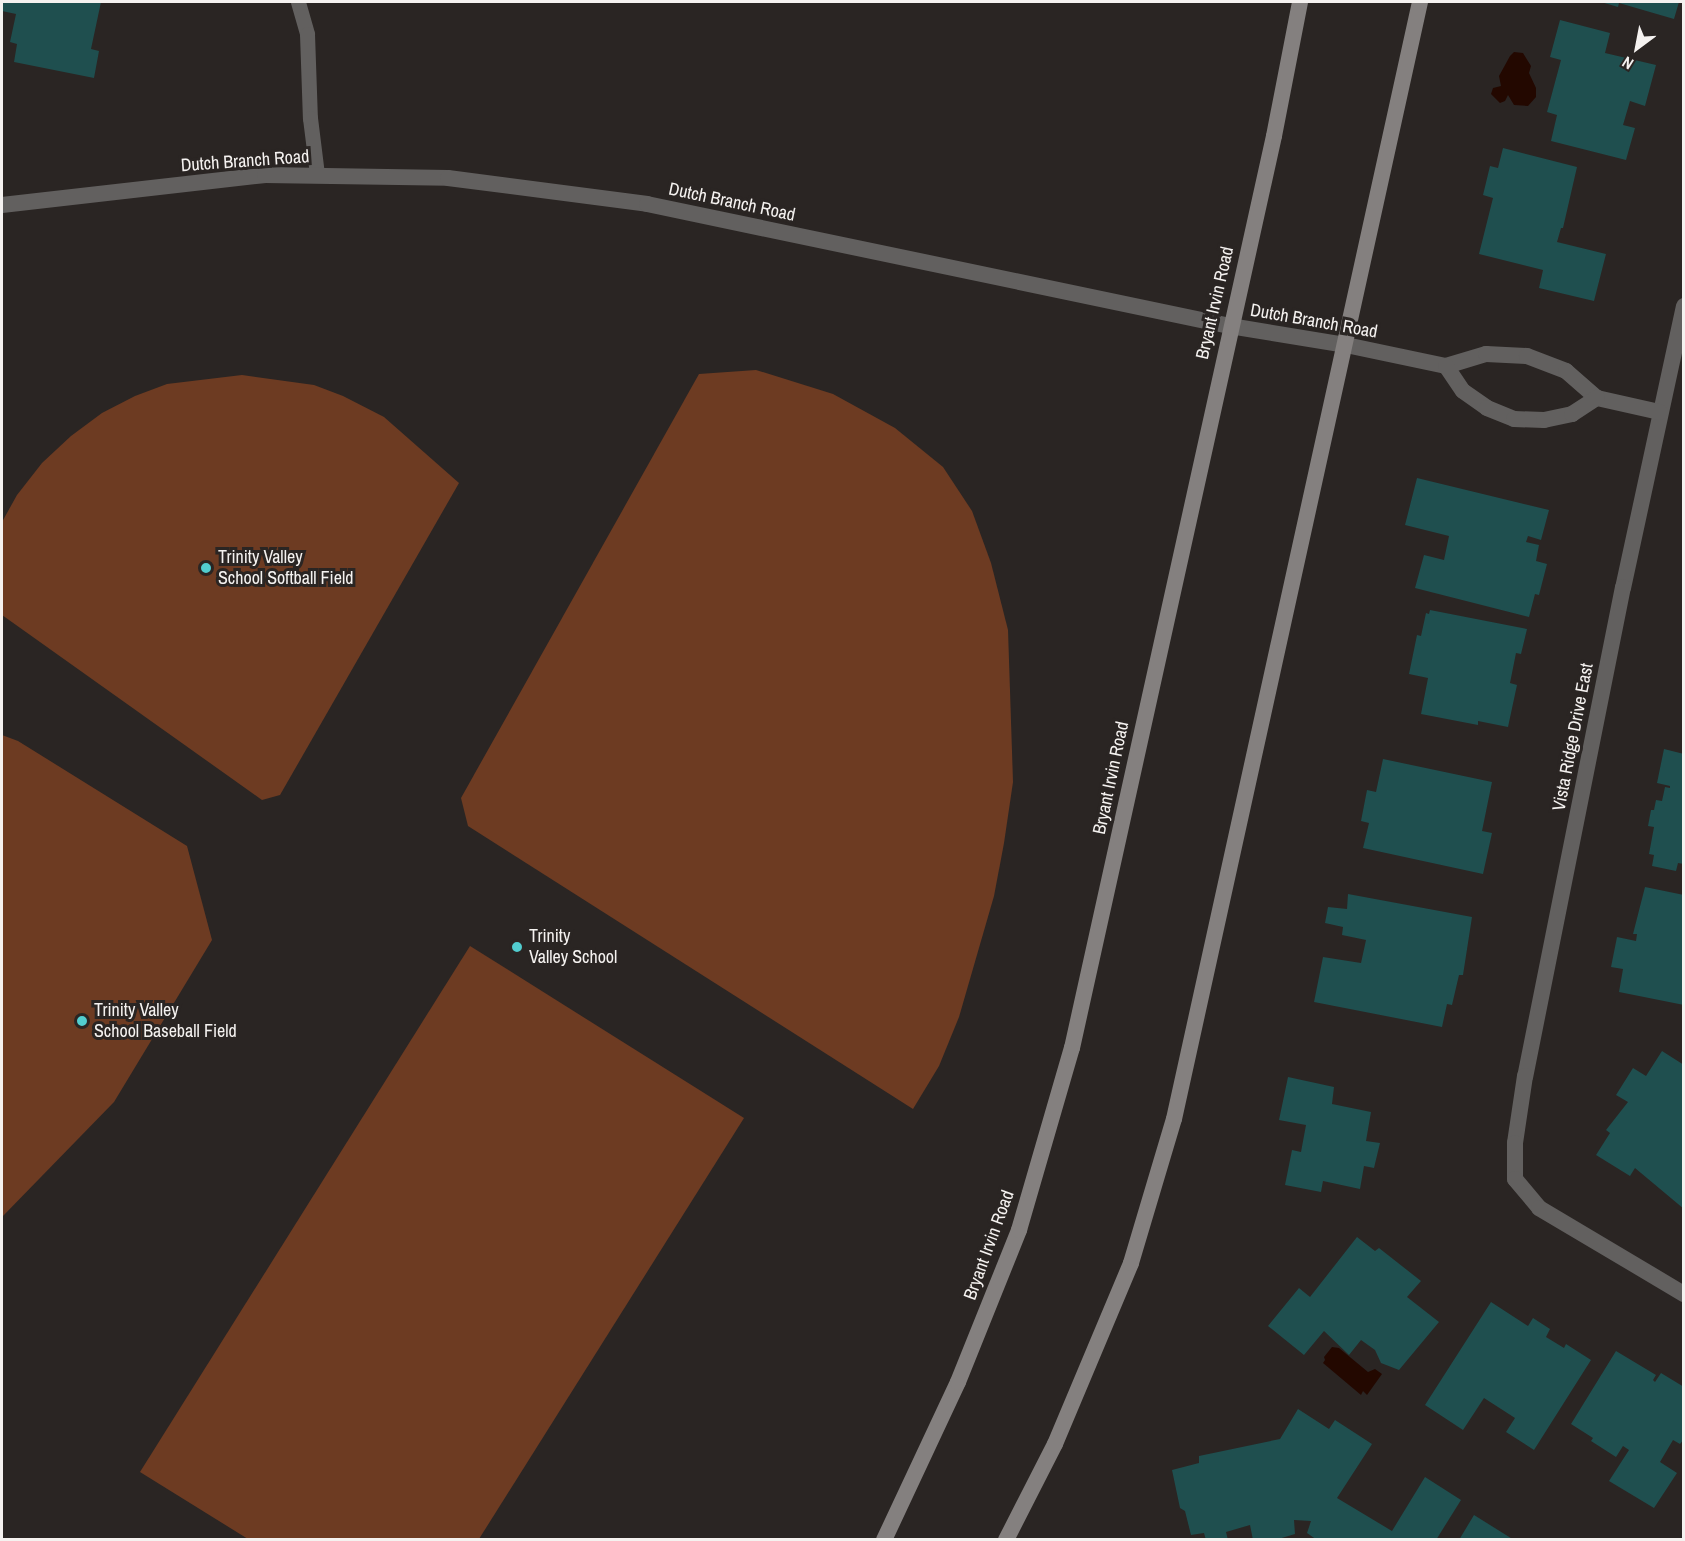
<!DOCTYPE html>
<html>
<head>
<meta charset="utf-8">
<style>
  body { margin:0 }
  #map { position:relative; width:1685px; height:1541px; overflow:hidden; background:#2a2523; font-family:"Archivo Narrow",sans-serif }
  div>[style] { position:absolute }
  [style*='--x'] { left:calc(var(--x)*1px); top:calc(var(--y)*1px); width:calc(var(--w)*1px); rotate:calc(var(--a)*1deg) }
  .green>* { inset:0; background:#6d3b22 }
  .water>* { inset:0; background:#230800 }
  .building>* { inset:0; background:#1f4f4f }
  .service>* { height:15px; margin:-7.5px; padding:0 7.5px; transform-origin:7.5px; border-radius:7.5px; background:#62605f }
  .minor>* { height:16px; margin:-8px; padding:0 8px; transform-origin:8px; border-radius:8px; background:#62605f }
  .tertiary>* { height:16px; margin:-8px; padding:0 8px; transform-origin:8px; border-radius:8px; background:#62605f }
  .secondary>* { height:16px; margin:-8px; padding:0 8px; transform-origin:8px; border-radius:8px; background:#84807f }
  .dots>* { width:16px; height:16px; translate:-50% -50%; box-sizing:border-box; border:3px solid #2a2523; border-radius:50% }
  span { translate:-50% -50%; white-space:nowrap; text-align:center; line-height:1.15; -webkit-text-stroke:6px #2a2523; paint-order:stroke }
  .street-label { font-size:18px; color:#f5f2f0 }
  .poi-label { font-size:18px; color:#f5f2f0 }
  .left { translate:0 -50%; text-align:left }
  .frame { position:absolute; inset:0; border:3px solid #f5f2f0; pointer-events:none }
  .north { position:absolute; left:1607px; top:18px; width:60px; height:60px; -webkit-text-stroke:4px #2a2523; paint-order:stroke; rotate:212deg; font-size:16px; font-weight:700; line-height:24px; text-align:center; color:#f5f2f0 }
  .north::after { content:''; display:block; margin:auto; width:21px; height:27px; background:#f5f2f0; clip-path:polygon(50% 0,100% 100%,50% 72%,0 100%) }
</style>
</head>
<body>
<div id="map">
  <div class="green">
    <i style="clip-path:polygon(756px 370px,833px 394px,895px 428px,943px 467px,972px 511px,991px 563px,1008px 630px,1013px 782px,1004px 843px,994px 896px,959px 1017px,939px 1066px,913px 1109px,468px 826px,461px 798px,699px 374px)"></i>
    <i style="clip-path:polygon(242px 375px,314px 385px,343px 396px,384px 417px,459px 483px,280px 795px,262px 800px,2px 615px,2px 522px,17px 495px,42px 463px,71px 436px,102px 413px,135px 396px,167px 384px)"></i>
    <i style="clip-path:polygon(2px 735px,18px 741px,187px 846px,212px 940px,114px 1102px,2px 1217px)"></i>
    <i style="clip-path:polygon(470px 946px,744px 1118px,479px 1539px,248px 1539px,140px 1472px)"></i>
  </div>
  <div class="water">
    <i style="clip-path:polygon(1514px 52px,1523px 53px,1531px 66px,1529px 73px,1536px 88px,1536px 97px,1528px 106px,1514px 105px,1508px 95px,1505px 101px,1500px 103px,1491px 94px,1493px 88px,1501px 86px,1499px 76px,1510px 56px)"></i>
    <i style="clip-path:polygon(1332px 1347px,1339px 1348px,1368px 1372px,1375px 1369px,1382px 1374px,1367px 1395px,1363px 1391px,1361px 1395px,1323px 1363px,1325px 1360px,1324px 1357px)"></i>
  </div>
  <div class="building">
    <i style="clip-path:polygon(2px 2px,101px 2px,91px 49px,99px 51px,94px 78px,14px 62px,17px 44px,10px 42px,16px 14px,2px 11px)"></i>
    <i style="clip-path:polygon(1601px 2px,1679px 2px,1674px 19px,1619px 3px,1618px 7px)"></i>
    <i style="clip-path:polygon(1560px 20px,1610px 33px,1605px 53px,1656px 65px,1645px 106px,1630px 101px,1623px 125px,1635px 128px,1626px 160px,1551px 141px,1557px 115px,1547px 112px,1561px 60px,1550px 57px)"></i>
    <i style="clip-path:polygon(1503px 148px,1577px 167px,1563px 228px,1561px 228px,1557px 242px,1606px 254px,1594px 301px,1539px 288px,1543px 270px,1479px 254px,1493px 198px,1483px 195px,1490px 166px,1498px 168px)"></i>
    <i style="clip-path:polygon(1417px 478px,1549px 510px,1541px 540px,1528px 536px,1526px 542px,1539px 545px,1536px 561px,1547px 564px,1539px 595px,1535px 594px,1529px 617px,1415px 588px,1424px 555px,1444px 560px,1449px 536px,1405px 525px)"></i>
    <i style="clip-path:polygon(1430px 610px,1527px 629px,1521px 654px,1516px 653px,1510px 683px,1517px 685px,1508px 727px,1478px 721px,1478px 725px,1421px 714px,1428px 678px,1409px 674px,1417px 635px,1421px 636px,1426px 613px,1429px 614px)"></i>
    <i style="clip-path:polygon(1664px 749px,1684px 754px,1684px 864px,1678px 863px,1676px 871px,1652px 866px,1654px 855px,1649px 854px,1654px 827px,1648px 826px,1651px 810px,1654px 810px,1656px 800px,1662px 801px,1665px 787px,1670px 788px,1670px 786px,1657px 783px)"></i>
    <i style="clip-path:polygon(1383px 759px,1492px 782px,1482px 831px,1492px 833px,1483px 874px,1363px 848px,1369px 823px,1361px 821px,1367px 790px,1376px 792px)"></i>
    <i style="clip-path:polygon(1645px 887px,1684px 895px,1684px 1005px,1619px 992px,1623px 969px,1611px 967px,1617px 937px,1636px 941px,1637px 934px,1633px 934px)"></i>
    <i style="clip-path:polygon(1348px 894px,1472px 917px,1463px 975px,1459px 975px,1452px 1005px,1447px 1004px,1442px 1027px,1314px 1002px,1323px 957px,1361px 963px,1366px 940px,1342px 935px,1343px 927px,1325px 923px,1328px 907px,1347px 909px)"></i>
    <i style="clip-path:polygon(1662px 1051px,1684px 1065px,1684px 1209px,1635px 1168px,1630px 1176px,1596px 1155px,1610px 1133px,1606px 1130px,1628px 1102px,1616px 1095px,1633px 1068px,1646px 1076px)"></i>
    <i style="clip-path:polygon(1288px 1077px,1334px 1087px,1332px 1104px,1371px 1112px,1366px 1141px,1380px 1143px,1374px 1168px,1364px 1166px,1360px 1189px,1323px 1181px,1321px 1192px,1285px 1185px,1292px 1150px,1301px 1152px,1306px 1125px,1279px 1120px)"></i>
    <i style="clip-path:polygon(1357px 1237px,1375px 1251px,1379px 1248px,1421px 1281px,1407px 1297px,1439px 1322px,1399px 1370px,1381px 1363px,1375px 1350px,1361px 1340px,1349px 1355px,1324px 1331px,1304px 1355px,1268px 1326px,1299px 1288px,1310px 1297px)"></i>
    <i style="clip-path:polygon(1491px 1302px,1528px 1326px,1533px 1318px,1550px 1329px,1546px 1337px,1564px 1348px,1566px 1344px,1591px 1360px,1534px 1450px,1506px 1432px,1515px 1418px,1484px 1398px,1463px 1430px,1425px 1405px)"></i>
    <i style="clip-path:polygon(1616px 1351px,1656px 1375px,1653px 1380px,1655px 1382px,1661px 1373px,1684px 1387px,1684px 1439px,1680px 1444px,1673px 1440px,1660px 1462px,1677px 1473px,1654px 1508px,1609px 1481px,1629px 1450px,1623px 1446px,1616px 1457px,1591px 1441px,1593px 1438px,1571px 1424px)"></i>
    <i style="clip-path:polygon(1298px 1409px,1329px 1429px,1335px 1420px,1372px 1444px,1337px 1498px,1392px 1531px,1425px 1477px,1461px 1500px,1436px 1540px,1317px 1540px,1307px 1533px,1311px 1521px,1294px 1520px,1295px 1534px,1275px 1540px,1253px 1540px,1250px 1525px,1226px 1532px,1228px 1540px,1206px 1540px,1204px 1533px,1191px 1535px,1185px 1511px,1180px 1508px,1172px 1470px,1199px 1463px,1199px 1456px,1280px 1439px)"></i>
    <i style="clip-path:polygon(1474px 1515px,1514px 1540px,1459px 1540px)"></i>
  </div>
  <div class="service">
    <i style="--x:298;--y:2;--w:33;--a:74"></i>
    <i style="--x:307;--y:34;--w:84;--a:88"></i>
    <i style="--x:310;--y:118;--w:56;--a:82.9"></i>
  </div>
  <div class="minor">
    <i style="--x:1684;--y:306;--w:288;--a:102.2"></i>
    <i style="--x:1623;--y:587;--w:499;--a:101.3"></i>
    <i style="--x:1525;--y:1076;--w:68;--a:98.5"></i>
    <i style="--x:1515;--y:1143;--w:36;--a:90"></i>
    <i style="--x:1515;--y:1179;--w:38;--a:50"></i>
    <i style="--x:1539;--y:1208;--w:169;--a:30.7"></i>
  </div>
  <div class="tertiary">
    <i style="--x:2;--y:205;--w:265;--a:-6.5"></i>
    <i style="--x:265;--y:175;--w:183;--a:0.9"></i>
    <i style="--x:448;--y:178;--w:201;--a:7.4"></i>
    <i style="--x:647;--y:204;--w:596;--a:11.82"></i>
    <i style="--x:1230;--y:326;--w:118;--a:9.3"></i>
    <i style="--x:1346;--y:345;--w:102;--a:11.9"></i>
    <i style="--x:1446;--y:366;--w:42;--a:-16.7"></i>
    <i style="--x:1486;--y:354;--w:41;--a:2.8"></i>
    <i style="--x:1527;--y:356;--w:42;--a:21"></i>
    <i style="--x:1566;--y:371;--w:41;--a:41.1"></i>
    <i style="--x:1597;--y:398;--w:64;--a:12.7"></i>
    <i style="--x:1446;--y:366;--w:30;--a:56"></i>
    <i style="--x:1463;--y:391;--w:29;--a:35"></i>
    <i style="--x:1487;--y:408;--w:29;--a:22"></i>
    <i style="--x:1514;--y:419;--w:30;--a:2"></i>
    <i style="--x:1544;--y:420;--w:29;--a:-12"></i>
    <i style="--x:1572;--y:414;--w:30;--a:-33"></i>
  </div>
  <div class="secondary">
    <i style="--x:884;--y:1540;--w:174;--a:-64.9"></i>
    <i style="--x:958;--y:1382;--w:164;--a:-68.1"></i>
    <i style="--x:1019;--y:1230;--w:190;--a:-73.8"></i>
    <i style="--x:1072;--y:1048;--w:934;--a:-77.51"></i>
    <i style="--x:1274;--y:136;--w:136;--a:-79"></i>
    <i style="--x:1006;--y:1540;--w:108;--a:-63"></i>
    <i style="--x:1055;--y:1444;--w:196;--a:-67.2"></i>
    <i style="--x:1131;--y:1263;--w:150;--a:-73.4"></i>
    <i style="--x:1174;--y:1119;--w:1144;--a:-77.58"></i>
  </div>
  <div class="dots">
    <i style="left:206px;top:568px;background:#52cdcf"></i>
    <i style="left:517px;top:947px;background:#52cdcf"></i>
    <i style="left:82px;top:1021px;background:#52cdcf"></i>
  </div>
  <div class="street-label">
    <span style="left:245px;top:161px;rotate:-4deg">Dutch Branch Road</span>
    <span style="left:732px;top:202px;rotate:12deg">Dutch Branch Road</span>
    <span style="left:1215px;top:303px;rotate:-77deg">Bryant Irvin Road</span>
    <span style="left:1314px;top:321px;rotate:10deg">Dutch Branch Road</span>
    <span style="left:1573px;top:737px;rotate:-79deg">Vista Ridge Drive East</span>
    <span style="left:1111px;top:778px;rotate:-78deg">Bryant Irvin Road</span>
    <span style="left:989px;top:1245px;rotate:-70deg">Bryant Irvin Road</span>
  </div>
  <div class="poi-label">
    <span class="left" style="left:218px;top:568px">Trinity Valley<br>School Softball Field</span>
    <span class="left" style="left:529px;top:947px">Trinity<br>Valley School</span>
    <span class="left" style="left:94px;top:1021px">Trinity Valley<br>School Baseball Field</span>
  </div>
  <div class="frame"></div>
  <div class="north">N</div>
</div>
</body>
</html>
